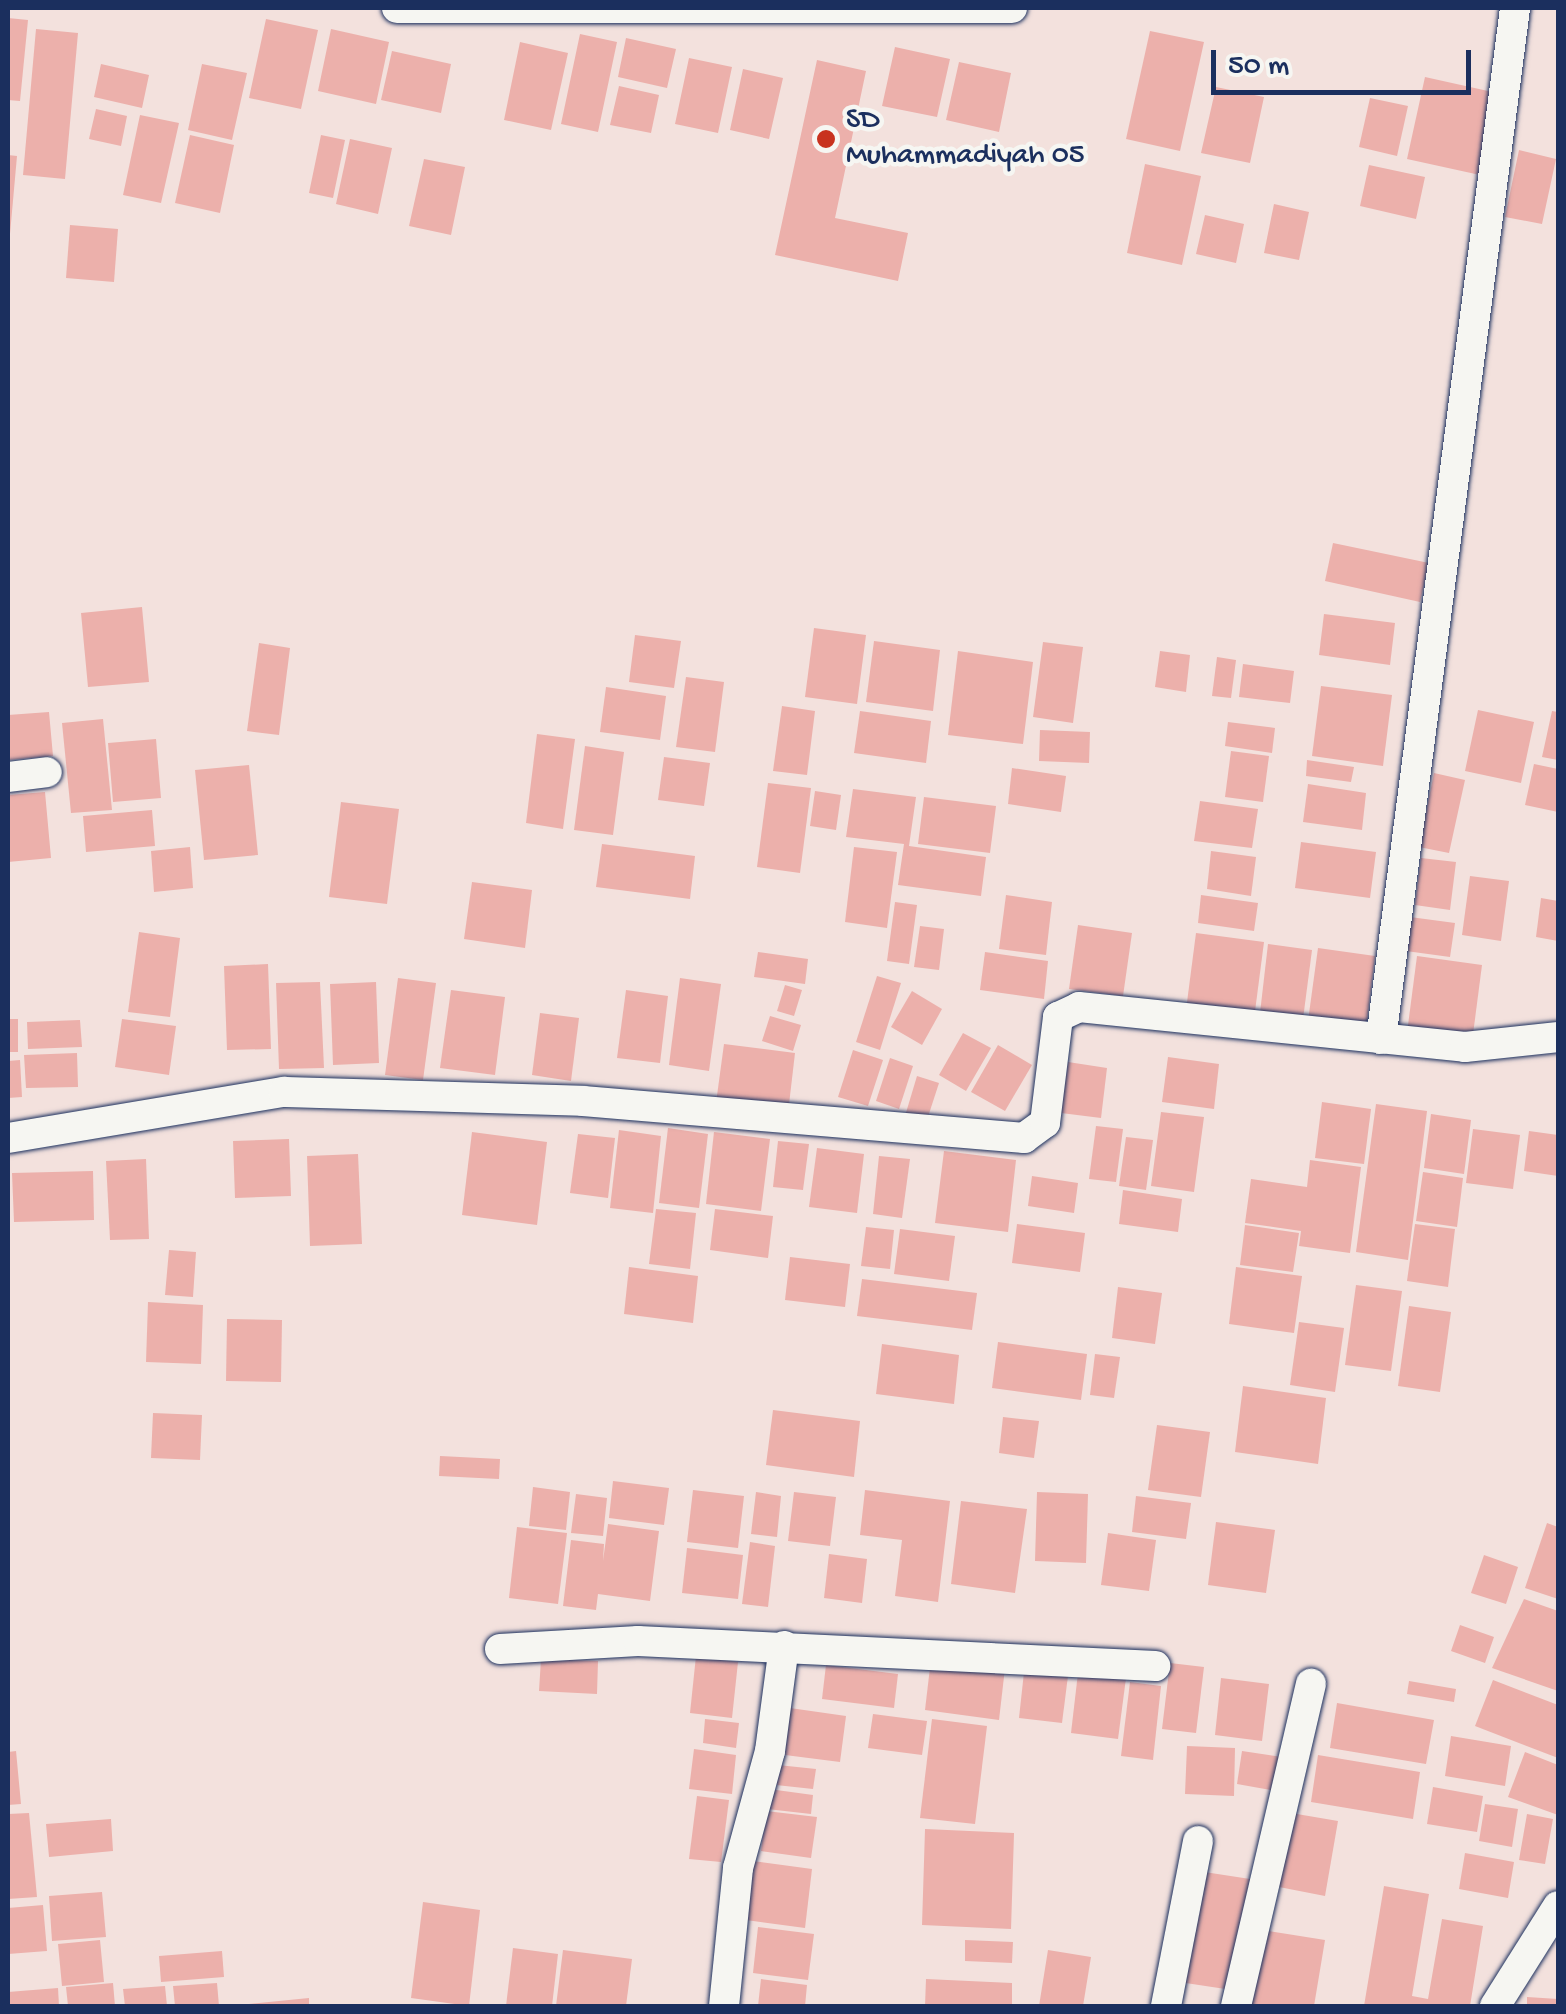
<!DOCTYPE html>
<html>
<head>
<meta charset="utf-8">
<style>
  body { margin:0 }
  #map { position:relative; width:1566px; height:2014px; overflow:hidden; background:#f3e1dd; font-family:"Gochi Hand",sans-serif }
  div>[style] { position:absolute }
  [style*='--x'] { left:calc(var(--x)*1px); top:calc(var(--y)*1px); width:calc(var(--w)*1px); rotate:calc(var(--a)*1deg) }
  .building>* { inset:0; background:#ecb0ab }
  .roads { filter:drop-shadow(0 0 2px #1b2f5e) drop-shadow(0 0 2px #1b2f5e) }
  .minor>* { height:30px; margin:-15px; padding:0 15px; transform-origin:15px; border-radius:15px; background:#f6f6f2 }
  .dots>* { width:28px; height:28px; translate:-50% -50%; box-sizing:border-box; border:5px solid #f6f6f2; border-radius:50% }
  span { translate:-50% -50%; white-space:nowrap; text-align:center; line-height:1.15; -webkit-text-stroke:9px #f6f6f2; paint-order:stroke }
  .poi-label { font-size:30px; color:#1b2f5e }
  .left { translate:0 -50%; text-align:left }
  .frame { position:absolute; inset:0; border:10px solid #1b2f5e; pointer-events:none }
  .scale { position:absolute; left:1211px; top:50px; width:260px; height:45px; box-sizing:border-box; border:5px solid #1b2f5e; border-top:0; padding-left:12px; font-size:30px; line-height:35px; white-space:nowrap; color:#1b2f5e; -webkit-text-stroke:8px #f6f6f2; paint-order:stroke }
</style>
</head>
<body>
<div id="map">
  <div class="building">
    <i style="clip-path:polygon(8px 18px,28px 20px,20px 101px,8px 100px)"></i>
    <i style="clip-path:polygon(266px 19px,318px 30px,301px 109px,249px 98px)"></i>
    <i style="clip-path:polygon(36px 29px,78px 33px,65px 179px,23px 175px)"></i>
    <i style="clip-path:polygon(331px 29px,389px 42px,376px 104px,318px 91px)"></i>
    <i style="clip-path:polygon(1150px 31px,1204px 42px,1180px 151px,1126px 139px)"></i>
    <i style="clip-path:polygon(580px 34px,617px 42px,598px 132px,561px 124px)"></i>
    <i style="clip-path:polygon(626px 38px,676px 49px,667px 88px,618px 77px)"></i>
    <i style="clip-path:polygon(520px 42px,568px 53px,551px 130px,504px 120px)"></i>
    <i style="clip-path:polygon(895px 47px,950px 59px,937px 117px,882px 106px)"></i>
    <i style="clip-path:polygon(392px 51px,451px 64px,441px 113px,381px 100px)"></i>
    <i style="clip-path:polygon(689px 58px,732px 67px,718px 133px,675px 124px)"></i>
    <i style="clip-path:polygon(817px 60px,866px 71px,835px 218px,908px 233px,898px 281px,775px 255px)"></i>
    <i style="clip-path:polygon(959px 62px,1011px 73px,999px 132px,946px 120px)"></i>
    <i style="clip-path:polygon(101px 64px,149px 75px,142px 108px,94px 97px)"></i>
    <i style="clip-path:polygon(202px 64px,247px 73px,232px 140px,188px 130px)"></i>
    <i style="clip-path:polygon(743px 69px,783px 78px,769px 139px,730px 130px)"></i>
    <i style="clip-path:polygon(1425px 77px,1497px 93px,1480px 175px,1407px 159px)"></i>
    <i style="clip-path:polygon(619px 86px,659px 95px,651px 133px,610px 125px)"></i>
    <i style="clip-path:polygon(1216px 87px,1264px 97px,1250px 163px,1201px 153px)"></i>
    <i style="clip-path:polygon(1370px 98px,1408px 106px,1397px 156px,1359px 147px)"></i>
    <i style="clip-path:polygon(96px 109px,127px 116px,121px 146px,89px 139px)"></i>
    <i style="clip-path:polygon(140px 115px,179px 123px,161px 203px,123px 195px)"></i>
    <i style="clip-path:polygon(190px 135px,234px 145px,220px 213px,175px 203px)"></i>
    <i style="clip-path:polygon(321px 135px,345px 140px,333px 198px,309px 193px)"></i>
    <i style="clip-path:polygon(350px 139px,392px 148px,378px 214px,336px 204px)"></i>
    <i style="clip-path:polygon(1519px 150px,1556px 159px,1542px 224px,1505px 217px)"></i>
    <i style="clip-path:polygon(8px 155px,17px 156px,10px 234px,8px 234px)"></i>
    <i style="clip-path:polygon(424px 159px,465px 167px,451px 235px,409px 226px)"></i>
    <i style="clip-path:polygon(1145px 164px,1201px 176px,1182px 265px,1127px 253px)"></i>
    <i style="clip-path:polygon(1369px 165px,1425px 177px,1416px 219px,1360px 206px)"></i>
    <i style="clip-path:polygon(1274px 204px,1309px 212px,1299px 260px,1264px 253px)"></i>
    <i style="clip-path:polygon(1205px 215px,1244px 224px,1236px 263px,1196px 254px)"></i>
    <i style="clip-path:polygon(70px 225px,118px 229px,114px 282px,66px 278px)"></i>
    <i style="clip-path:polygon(1333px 543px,1429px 563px,1420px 602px,1325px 581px)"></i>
    <i style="clip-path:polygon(142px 607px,149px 682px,88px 687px,81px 613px)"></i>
    <i style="clip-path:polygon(1324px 614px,1395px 623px,1390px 665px,1319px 655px)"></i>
    <i style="clip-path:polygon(814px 628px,866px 635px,857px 704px,805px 697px)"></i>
    <i style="clip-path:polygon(635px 635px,681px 641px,674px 688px,629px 682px)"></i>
    <i style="clip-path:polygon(874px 641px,940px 650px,933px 711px,866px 702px)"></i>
    <i style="clip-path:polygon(1043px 642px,1083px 647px,1073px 723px,1033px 717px)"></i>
    <i style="clip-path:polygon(259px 643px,290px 648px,279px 735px,247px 731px)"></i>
    <i style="clip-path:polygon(958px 651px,1033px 662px,1023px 744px,948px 735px)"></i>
    <i style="clip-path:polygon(1160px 651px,1190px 655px,1186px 692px,1155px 687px)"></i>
    <i style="clip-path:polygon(1217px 657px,1236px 660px,1231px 698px,1212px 696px)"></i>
    <i style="clip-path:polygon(1243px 664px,1294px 671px,1290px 703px,1239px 697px)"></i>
    <i style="clip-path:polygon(686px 677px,724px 682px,715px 752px,676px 747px)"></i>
    <i style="clip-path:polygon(1321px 686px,1392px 695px,1383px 766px,1312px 756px)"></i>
    <i style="clip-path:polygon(606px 687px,666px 696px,660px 740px,600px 732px)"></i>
    <i style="clip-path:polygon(782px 706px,815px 711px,807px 775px,773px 771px)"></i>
    <i style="clip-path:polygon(1478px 710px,1534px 722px,1521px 783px,1465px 771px)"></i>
    <i style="clip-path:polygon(860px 711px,931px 721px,926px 763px,854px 753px)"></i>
    <i style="clip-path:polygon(1552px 711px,1558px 712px,1558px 760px,1542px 757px)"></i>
    <i style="clip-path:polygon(49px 712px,53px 756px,8px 760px,8px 715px)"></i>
    <i style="clip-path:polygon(103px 719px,112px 810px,71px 813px,62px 723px)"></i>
    <i style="clip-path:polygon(1228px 722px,1275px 728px,1272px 753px,1225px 746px)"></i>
    <i style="clip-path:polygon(1040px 730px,1090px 732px,1089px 763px,1039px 761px)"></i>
    <i style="clip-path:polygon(537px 734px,575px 739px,563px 829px,526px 823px)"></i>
    <i style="clip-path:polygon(156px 739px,161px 798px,113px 802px,108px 743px)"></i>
    <i style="clip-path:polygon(585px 746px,624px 752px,613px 835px,574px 830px)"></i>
    <i style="clip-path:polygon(1231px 751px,1269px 756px,1263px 802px,1225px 797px)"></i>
    <i style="clip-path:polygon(664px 757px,710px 763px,704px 806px,658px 800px)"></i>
    <i style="clip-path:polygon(1307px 760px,1354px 767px,1351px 782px,1306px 776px)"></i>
    <i style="clip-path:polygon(1534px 764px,1558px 769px,1558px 812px,1525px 805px)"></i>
    <i style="clip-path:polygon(249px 765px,258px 855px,204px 860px,195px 770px)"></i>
    <i style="clip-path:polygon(1012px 768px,1066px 776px,1061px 812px,1008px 804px)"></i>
    <i style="clip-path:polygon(1434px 773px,1465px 780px,1449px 853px,1419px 847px)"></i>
    <i style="clip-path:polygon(768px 783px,811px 788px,800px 873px,757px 867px)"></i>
    <i style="clip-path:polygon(1308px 784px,1366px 793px,1362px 830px,1303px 822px)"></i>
    <i style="clip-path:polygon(853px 789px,916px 797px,909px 846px,986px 857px,981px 896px,898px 885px,904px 844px,846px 837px)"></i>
    <i style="clip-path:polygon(815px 791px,841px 795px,836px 830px,810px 826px)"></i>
    <i style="clip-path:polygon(45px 792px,51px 858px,8px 862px,8px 795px)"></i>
    <i style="clip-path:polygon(924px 797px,996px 806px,990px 853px,918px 844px)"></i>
    <i style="clip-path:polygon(1200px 801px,1258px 809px,1252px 848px,1194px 841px)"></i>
    <i style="clip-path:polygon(341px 802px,399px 809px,387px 904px,329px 897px)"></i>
    <i style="clip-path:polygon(152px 810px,155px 846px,86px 852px,83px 816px)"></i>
    <i style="clip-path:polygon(1301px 842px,1376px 852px,1370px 898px,1295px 888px)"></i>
    <i style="clip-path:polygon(602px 844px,695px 856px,690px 899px,596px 887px)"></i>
    <i style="clip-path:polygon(190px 847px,193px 888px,154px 892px,151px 851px)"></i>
    <i style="clip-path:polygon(854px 847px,897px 852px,887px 928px,845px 922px)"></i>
    <i style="clip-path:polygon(1211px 851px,1256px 857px,1251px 896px,1207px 889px)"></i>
    <i style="clip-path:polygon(1421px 858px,1456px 862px,1450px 910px,1415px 905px)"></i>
    <i style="clip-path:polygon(1470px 876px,1509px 881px,1501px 941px,1462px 935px)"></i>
    <i style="clip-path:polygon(472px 882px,532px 890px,525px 948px,464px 939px)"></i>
    <i style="clip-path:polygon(1006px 895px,1052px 902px,1046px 955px,999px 949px)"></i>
    <i style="clip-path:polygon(1201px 895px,1258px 903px,1254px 931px,1198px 923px)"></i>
    <i style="clip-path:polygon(1541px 898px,1558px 901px,1558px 941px,1536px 937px)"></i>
    <i style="clip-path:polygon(895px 902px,917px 905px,909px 964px,887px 961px)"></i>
    <i style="clip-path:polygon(1410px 917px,1455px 923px,1450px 957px,1406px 951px)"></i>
    <i style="clip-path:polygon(1078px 925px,1132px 933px,1123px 996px,1069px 989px)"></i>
    <i style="clip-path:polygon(920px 926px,944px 929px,939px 970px,914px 967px)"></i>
    <i style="clip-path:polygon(139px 932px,180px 938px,170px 1017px,128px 1012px)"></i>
    <i style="clip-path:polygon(1196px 933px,1264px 942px,1254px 1019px,1186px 1010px)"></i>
    <i style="clip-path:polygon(1268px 944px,1312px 950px,1303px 1019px,1260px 1013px)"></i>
    <i style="clip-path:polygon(1318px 948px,1375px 956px,1366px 1029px,1308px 1021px)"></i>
    <i style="clip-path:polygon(758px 952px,808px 959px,805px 984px,754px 977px)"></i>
    <i style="clip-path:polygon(985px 952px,1048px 961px,1044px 999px,980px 990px)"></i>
    <i style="clip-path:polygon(1417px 956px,1482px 965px,1472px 1042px,1407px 1033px)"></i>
    <i style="clip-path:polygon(268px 964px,271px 1049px,227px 1050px,224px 966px)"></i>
    <i style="clip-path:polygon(877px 976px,901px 983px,880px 1050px,856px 1042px)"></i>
    <i style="clip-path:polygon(398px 978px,436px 983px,423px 1080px,385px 1075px)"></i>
    <i style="clip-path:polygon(680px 978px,721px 984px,709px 1071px,669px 1065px)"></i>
    <i style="clip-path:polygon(320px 982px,324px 1068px,279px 1069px,276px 983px)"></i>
    <i style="clip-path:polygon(376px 982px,379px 1063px,333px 1065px,330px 984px)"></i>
    <i style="clip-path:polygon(785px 985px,802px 990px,794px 1016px,777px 1011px)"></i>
    <i style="clip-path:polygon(451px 990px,505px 997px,495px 1075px,440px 1068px)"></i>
    <i style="clip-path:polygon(626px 990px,668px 996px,660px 1063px,617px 1058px)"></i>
    <i style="clip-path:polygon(912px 991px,942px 1009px,922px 1045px,891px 1027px)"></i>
    <i style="clip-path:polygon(540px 1013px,579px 1018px,571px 1081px,532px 1075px)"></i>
    <i style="clip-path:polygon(770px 1016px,801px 1025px,793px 1051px,762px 1041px)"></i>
    <i style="clip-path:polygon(8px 1019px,18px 1019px,18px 1052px,8px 1052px)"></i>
    <i style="clip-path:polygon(122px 1019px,176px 1026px,169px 1075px,115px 1067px)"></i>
    <i style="clip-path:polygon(80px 1020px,82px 1047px,28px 1049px,27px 1022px)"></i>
    <i style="clip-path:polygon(963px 1033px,991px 1048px,966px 1091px,939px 1075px)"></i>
    <i style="clip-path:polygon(724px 1044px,795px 1053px,788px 1113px,716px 1103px)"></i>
    <i style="clip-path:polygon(998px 1045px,1032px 1065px,1005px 1111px,971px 1092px)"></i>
    <i style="clip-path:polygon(853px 1050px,883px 1060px,868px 1106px,838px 1097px)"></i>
    <i style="clip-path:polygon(77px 1053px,78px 1087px,26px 1088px,24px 1055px)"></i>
    <i style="clip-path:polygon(1168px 1057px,1219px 1064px,1214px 1109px,1162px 1102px)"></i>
    <i style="clip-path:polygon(890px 1058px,913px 1066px,899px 1109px,876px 1101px)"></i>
    <i style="clip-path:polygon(20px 1060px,22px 1097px,8px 1098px,8px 1061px)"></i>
    <i style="clip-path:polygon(1068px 1062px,1107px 1068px,1101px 1118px,1061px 1113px)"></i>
    <i style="clip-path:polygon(917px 1076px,939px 1083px,926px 1123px,905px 1116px)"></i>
    <i style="clip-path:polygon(1322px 1102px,1371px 1109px,1364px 1164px,1315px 1158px)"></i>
    <i style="clip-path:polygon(1376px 1104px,1427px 1111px,1408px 1260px,1356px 1252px)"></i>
    <i style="clip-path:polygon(1161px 1112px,1204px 1117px,1194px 1192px,1151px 1186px)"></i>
    <i style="clip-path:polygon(1431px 1114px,1471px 1120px,1464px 1174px,1424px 1168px)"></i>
    <i style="clip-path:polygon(1096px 1126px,1123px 1129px,1116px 1182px,1089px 1179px)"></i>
    <i style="clip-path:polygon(668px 1128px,708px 1134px,699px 1208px,659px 1203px)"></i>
    <i style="clip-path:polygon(1473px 1129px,1520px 1135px,1513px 1189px,1466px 1183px)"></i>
    <i style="clip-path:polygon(619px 1130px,661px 1136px,653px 1213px,610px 1208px)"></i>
    <i style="clip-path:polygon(1529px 1131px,1558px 1135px,1558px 1176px,1524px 1171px)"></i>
    <i style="clip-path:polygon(472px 1132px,547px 1142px,537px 1225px,462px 1215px)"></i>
    <i style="clip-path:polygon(714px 1132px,770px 1139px,761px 1211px,706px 1204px)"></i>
    <i style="clip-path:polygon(578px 1134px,615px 1138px,608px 1198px,570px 1193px)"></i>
    <i style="clip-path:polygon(1126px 1137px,1153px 1140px,1146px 1190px,1119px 1186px)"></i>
    <i style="clip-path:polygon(289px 1139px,291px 1196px,235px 1198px,233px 1141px)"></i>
    <i style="clip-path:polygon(778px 1141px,809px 1144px,803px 1190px,773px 1187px)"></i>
    <i style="clip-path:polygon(817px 1148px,864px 1154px,857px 1213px,809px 1207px)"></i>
    <i style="clip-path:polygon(944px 1151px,1016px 1160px,1008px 1232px,935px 1223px)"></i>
    <i style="clip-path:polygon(358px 1154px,362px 1244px,310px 1246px,307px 1156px)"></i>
    <i style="clip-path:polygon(879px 1156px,910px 1159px,902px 1218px,873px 1214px)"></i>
    <i style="clip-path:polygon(146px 1159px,149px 1239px,110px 1240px,106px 1161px)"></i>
    <i style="clip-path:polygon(1310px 1160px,1361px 1167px,1350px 1253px,1299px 1246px,1301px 1231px,1245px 1223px,1251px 1179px,1307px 1187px)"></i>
    <i style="clip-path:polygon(93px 1171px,94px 1220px,14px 1222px,12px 1173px)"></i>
    <i style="clip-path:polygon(1423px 1172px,1463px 1178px,1457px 1227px,1416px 1221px)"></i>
    <i style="clip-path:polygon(1032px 1176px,1078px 1183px,1074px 1213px,1028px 1206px)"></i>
    <i style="clip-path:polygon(1123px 1190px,1182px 1199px,1178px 1232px,1119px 1224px)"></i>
    <i style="clip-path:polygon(656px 1209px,696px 1213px,690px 1269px,649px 1264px)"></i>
    <i style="clip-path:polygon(715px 1209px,773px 1216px,768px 1258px,710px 1250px)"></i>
    <i style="clip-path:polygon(1017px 1224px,1085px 1233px,1080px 1272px,1012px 1263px)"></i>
    <i style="clip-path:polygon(1415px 1224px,1455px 1229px,1448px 1287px,1407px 1281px)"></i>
    <i style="clip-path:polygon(1245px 1225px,1299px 1233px,1293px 1272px,1240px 1265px)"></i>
    <i style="clip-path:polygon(866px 1227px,894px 1230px,890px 1269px,861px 1266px)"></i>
    <i style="clip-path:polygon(900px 1229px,955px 1236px,949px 1281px,894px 1274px)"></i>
    <i style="clip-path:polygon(169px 1250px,196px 1252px,193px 1297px,165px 1295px)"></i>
    <i style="clip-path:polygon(790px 1257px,850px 1264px,845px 1307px,785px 1300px)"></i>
    <i style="clip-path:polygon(629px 1267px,698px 1276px,693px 1323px,624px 1314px)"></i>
    <i style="clip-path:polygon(1236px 1267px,1302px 1276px,1294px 1333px,1229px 1324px)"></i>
    <i style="clip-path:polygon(862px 1279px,977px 1293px,972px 1330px,857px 1316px)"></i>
    <i style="clip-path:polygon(1356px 1285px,1402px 1291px,1391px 1371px,1345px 1365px)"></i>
    <i style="clip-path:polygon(1118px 1287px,1162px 1293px,1155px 1344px,1112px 1338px)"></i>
    <i style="clip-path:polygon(148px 1302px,203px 1305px,201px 1364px,146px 1362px)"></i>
    <i style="clip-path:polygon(1409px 1306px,1451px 1312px,1440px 1392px,1398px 1386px)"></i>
    <i style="clip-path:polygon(227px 1319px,282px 1320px,281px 1382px,226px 1381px)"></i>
    <i style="clip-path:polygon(1299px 1322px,1344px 1328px,1335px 1392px,1290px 1385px)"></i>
    <i style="clip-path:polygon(998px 1342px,1087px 1354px,1081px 1400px,992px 1388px)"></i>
    <i style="clip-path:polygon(882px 1344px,959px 1355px,954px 1404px,876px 1394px)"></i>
    <i style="clip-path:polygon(1095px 1354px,1120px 1357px,1114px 1398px,1090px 1395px)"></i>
    <i style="clip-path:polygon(1243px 1386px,1326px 1398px,1318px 1464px,1235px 1452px)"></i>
    <i style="clip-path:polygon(773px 1410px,860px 1421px,854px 1477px,766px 1465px)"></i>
    <i style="clip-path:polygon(153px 1413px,202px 1415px,200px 1460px,151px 1458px)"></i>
    <i style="clip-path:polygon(1003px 1417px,1039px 1421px,1034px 1458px,999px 1453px)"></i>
    <i style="clip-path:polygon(1157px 1425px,1210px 1432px,1201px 1497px,1148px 1490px)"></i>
    <i style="clip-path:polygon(440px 1456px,500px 1459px,499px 1479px,439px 1476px)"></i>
    <i style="clip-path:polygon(613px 1481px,669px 1488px,664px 1525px,609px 1518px)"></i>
    <i style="clip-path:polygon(533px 1487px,570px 1492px,566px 1530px,529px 1526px)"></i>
    <i style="clip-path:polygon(693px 1490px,744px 1496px,738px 1548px,687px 1542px)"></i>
    <i style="clip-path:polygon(865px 1490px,950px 1501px,938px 1602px,895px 1596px,902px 1540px,860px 1535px)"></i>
    <i style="clip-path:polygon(756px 1492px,781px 1496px,777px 1537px,751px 1534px)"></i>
    <i style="clip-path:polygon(794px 1492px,836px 1497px,830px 1546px,788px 1541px)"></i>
    <i style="clip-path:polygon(1037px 1492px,1088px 1494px,1086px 1563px,1035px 1561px)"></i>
    <i style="clip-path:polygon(576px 1494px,607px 1498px,603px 1536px,571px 1533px)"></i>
    <i style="clip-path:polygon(1136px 1496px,1191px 1503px,1186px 1539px,1132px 1532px)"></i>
    <i style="clip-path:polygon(961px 1501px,1027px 1509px,1015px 1593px,951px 1584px)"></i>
    <i style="clip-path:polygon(1216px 1522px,1275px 1530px,1266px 1593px,1208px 1585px)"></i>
    <i style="clip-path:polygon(1547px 1523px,1558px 1527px,1558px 1599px,1525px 1588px)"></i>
    <i style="clip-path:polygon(608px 1524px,659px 1531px,650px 1601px,598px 1594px,596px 1610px,563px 1606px,571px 1540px,604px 1544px,603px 1561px)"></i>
    <i style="clip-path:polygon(517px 1527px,567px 1533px,558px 1604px,509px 1598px)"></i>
    <i style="clip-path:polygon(1108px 1533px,1156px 1540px,1149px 1591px,1101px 1585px)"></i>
    <i style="clip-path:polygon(750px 1542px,775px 1546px,768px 1607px,742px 1604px)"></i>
    <i style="clip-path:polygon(687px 1548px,743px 1555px,738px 1599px,682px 1593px)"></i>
    <i style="clip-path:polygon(829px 1554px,867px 1559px,862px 1603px,824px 1598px)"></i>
    <i style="clip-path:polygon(1484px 1555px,1518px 1567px,1506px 1604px,1471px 1593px)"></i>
    <i style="clip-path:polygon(1524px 1599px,1558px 1611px,1558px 1691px,1492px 1668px)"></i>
    <i style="clip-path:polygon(1460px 1625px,1494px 1637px,1485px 1663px,1451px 1651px)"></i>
    <i style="clip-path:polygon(696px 1656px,738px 1662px,732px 1718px,690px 1713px)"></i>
    <i style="clip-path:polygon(541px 1659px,598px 1661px,597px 1694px,539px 1691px)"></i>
    <i style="clip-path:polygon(931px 1659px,1005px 1668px,999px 1720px,925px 1710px)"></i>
    <i style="clip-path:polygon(1025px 1663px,1069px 1668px,1062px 1723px,1019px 1718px)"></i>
    <i style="clip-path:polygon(1170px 1663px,1204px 1667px,1196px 1733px,1162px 1729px)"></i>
    <i style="clip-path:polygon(826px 1665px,898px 1674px,894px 1708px,822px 1699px)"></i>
    <i style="clip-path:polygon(1078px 1673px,1126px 1678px,1118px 1739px,1071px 1733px)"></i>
    <i style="clip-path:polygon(1221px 1678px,1269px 1684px,1262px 1741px,1215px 1735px)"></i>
    <i style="clip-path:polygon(1493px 1680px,1558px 1705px,1558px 1758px,1475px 1726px)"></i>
    <i style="clip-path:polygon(1409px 1681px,1456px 1689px,1454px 1702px,1407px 1694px)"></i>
    <i style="clip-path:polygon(1130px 1682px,1161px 1686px,1153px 1760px,1121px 1756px)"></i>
    <i style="clip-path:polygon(1337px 1703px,1434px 1720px,1426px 1764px,1330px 1748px)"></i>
    <i style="clip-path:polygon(790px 1708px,846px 1716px,840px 1762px,785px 1755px)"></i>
    <i style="clip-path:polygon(873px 1714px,927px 1721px,922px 1755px,868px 1748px)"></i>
    <i style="clip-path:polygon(705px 1719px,739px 1723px,736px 1748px,703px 1743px)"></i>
    <i style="clip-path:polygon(932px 1719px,987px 1726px,975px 1824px,920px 1818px)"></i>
    <i style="clip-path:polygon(1451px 1736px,1511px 1746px,1505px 1786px,1445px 1776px)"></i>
    <i style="clip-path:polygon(1187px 1746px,1235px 1748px,1234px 1796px,1185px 1794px)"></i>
    <i style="clip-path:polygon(694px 1749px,736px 1755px,732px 1794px,689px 1789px)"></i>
    <i style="clip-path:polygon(16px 1751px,21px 1804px,8px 1805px,8px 1752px)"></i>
    <i style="clip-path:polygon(1242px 1751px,1282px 1757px,1277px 1791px,1237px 1784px)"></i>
    <i style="clip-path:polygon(1525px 1752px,1558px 1765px,1558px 1815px,1508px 1797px)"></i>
    <i style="clip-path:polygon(1318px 1755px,1420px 1772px,1413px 1819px,1311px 1802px)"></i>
    <i style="clip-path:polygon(778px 1765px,816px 1769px,813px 1789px,776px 1785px)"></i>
    <i style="clip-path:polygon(1433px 1787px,1483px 1796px,1477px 1832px,1427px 1824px)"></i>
    <i style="clip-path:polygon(769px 1789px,813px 1795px,811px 1814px,767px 1809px)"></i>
    <i style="clip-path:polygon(697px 1796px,729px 1800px,721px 1862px,689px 1859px)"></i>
    <i style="clip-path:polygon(1485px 1804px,1518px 1809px,1512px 1847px,1479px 1841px)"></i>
    <i style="clip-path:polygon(766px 1811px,817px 1817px,811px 1858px,761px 1851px)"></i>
    <i style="clip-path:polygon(29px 1813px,37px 1897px,8px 1899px,8px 1814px)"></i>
    <i style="clip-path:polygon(1291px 1813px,1338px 1821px,1325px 1896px,1279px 1887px)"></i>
    <i style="clip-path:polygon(1527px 1814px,1553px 1819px,1545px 1864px,1519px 1860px)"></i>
    <i style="clip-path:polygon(111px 1819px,113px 1851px,49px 1857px,46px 1824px)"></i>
    <i style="clip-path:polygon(925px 1829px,1014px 1833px,1011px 1929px,922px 1925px)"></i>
    <i style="clip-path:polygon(1465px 1853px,1514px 1862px,1508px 1898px,1459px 1889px)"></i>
    <i style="clip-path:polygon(753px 1861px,812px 1869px,805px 1928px,746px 1920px)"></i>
    <i style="clip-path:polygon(1198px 1871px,1250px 1879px,1232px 1990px,1179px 1982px)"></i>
    <i style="clip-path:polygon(1384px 1886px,1429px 1894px,1412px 1996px,1428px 1999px,1442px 1919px,1483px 1926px,1470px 2006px,1364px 2006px)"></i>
    <i style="clip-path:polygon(102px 1892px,106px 1937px,52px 1941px,49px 1896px)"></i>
    <i style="clip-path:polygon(423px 1902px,480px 1910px,469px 2006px,411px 1998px)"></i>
    <i style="clip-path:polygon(43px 1905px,47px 1951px,8px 1954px,8px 1908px)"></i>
    <i style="clip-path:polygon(758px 1927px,814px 1934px,808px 1980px,753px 1973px)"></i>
    <i style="clip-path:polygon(1256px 1929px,1325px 1940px,1314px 2006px,1243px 2006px)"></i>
    <i style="clip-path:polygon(100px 1940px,104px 1982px,62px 1986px,58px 1944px)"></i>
    <i style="clip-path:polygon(965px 1940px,1013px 1942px,1012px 1963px,965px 1961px)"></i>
    <i style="clip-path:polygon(513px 1948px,558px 1954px,552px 2006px,506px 2006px)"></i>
    <i style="clip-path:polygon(563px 1950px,632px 1959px,626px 2006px,556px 2006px)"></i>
    <i style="clip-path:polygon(1048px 1950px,1091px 1957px,1083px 2006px,1039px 2006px)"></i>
    <i style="clip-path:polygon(222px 1951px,224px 1977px,161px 1982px,159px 1956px)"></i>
    <i style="clip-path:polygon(761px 1979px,807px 1985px,805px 2006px,758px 2006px)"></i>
    <i style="clip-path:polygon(926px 1979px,1012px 1983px,1012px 2006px,925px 2006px)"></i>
    <i style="clip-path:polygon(113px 1983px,115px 2006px,68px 2006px,66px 1987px)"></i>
    <i style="clip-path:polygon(217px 1983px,219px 2006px,175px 2006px,173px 1986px)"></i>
    <i style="clip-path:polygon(165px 1986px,167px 2006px,125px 2006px,123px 1989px)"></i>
    <i style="clip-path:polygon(58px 1988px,59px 2006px,8px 2006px,8px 1992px)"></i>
    <i style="clip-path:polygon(1527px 1997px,1558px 1999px,1558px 2006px,1527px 2006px)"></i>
    <i style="clip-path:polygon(309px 1998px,309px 2006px,249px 2006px,249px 2004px)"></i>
  </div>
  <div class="roads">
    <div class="minor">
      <i style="--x:397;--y:8;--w:615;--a:0"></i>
      <i style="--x:8;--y:777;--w:39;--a:-7"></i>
      <i style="--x:1381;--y:1039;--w:1040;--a:-82.59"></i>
      <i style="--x:8;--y:1138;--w:280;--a:-9.5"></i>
      <i style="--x:284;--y:1092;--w:299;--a:1.7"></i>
      <i style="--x:583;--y:1101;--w:443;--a:4.8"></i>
      <i style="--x:1024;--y:1138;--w:26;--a:-36"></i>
      <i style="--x:1045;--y:1123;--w:107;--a:-83"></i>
      <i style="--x:1058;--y:1017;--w:23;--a:-25"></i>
      <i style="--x:1079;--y:1007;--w:388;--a:5.9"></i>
      <i style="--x:1465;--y:1047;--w:94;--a:-6.1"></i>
      <i style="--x:500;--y:1649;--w:138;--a:-3.3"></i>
      <i style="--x:638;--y:1641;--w:518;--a:2.77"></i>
      <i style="--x:724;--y:2006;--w:139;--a:-84.2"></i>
      <i style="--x:738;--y:1868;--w:121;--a:-74.7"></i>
      <i style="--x:770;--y:1751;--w:106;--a:-82.4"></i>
      <i style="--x:1166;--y:2006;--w:168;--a:-79"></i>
      <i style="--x:1236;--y:2006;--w:331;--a:-76.9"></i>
      <i style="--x:1495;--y:2006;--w:118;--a:-57.8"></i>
    </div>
  </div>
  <div class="dots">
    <i style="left:826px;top:139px;background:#c8321e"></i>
  </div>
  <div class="poi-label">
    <span class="left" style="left:846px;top:139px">SD<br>Muhammadiyah 05</span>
  </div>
  <div class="frame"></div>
  <div class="scale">50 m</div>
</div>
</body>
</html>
